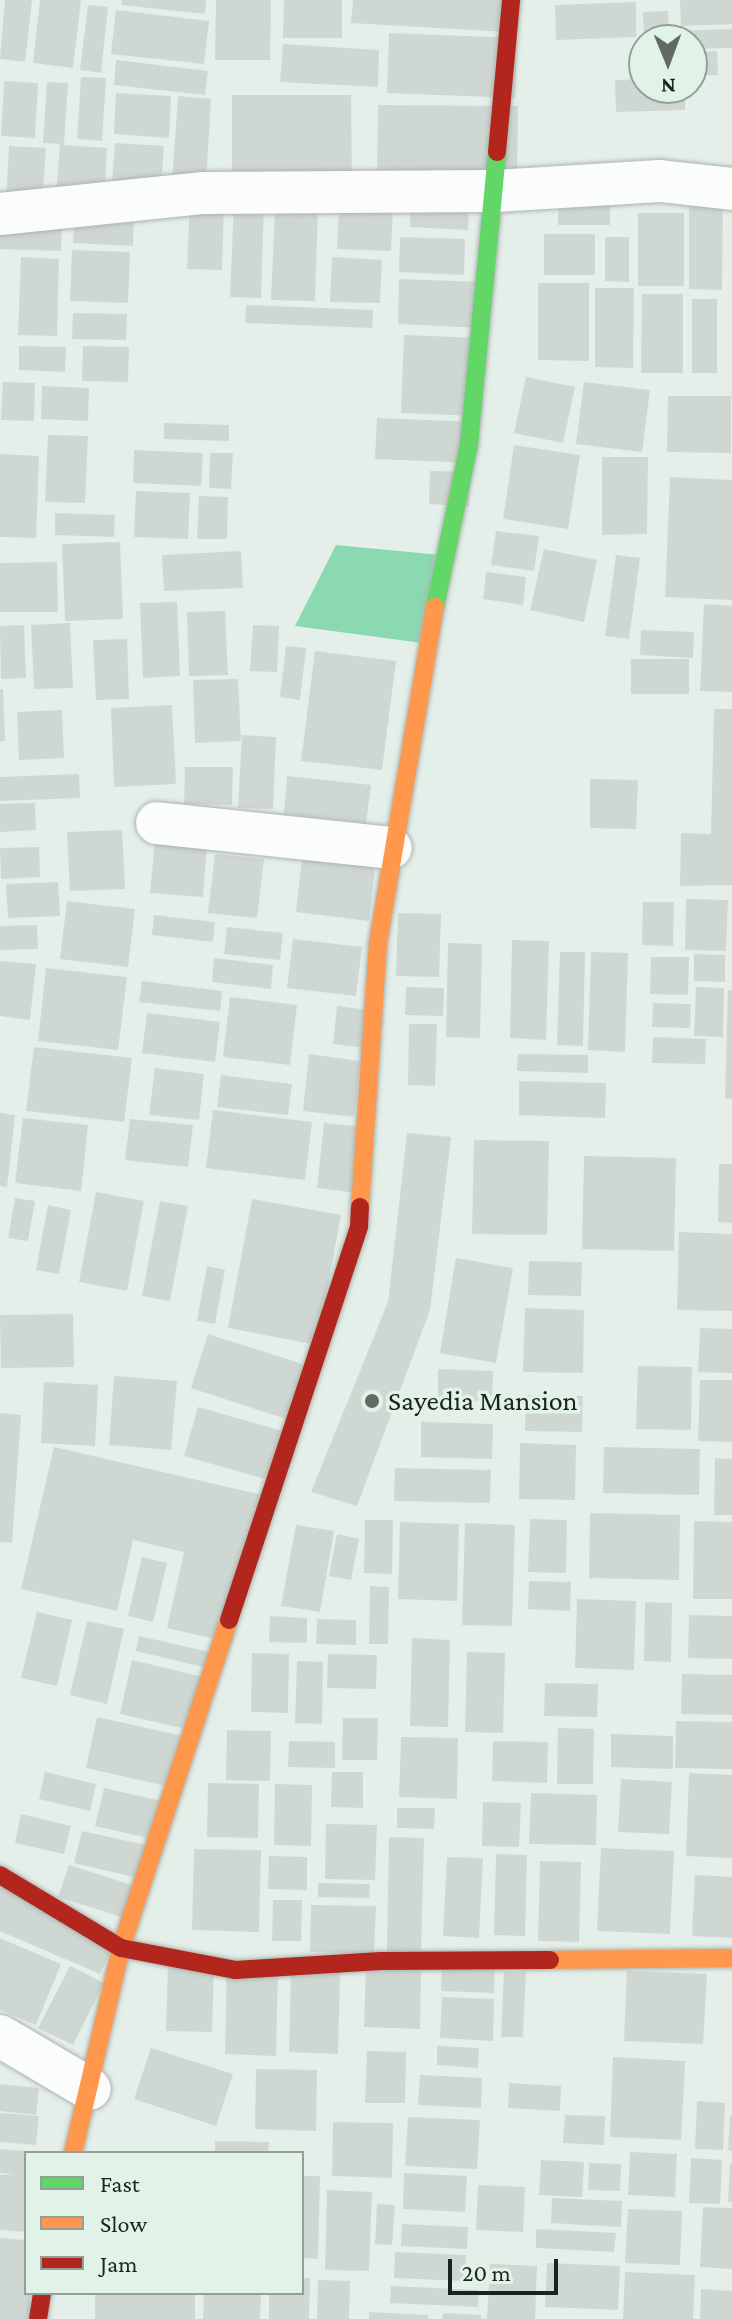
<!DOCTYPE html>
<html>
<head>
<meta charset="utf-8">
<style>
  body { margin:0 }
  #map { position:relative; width:732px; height:2319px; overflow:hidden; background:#e5efe9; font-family:"Crimson Pro",serif }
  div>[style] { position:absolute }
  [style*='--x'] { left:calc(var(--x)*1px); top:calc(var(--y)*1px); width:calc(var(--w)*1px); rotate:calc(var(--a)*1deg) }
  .water>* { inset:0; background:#8ad9b0 }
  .building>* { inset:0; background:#cfd7d2 }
  .roads { filter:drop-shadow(0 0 2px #acb4af) drop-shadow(0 0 2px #acb4af) }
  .street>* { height:42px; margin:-21px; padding:0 21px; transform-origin:21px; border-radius:21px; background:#fbfdfc }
  .fast>* { height:18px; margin:-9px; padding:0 9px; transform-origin:9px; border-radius:9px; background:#63d668 }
  .slow>* { height:18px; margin:-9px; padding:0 9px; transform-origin:9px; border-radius:9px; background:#ff974d }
  .jam>* { height:18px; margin:-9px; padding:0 9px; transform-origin:9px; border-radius:9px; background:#b3261e }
  .dots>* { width:22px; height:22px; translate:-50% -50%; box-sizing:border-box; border:4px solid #e1f3e8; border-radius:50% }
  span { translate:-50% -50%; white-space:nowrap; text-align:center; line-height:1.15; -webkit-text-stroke:7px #e1f3e8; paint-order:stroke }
  .poi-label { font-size:28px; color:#1c231f }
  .left { translate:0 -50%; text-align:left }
  .legend { position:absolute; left:24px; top:2151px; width:280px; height:144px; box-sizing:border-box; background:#e1f3e8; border:2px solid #92a098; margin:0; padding:10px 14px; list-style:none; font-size:24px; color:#1c231f }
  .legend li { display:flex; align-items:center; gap:16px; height:40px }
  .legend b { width:40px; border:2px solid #92a098 }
  .north { position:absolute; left:628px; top:24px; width:80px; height:80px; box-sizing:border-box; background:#e1f3e8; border:2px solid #92a098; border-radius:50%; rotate:179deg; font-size:22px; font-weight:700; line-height:32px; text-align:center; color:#1c231f }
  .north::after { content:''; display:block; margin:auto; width:28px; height:36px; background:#626a66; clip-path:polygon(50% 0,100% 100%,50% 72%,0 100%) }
  .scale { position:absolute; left:448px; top:2259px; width:110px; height:36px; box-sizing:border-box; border:4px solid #1c231f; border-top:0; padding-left:10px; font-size:24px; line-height:28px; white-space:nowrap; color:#1c231f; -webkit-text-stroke:6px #e1f3e8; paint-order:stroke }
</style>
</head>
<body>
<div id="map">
  <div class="water">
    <i style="clip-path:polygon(336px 545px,451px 556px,422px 643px,295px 626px)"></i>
  </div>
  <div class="building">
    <i style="clip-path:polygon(5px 0,32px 0,25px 62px,0 59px)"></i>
    <i style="clip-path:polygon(40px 0,81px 0,73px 68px,33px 63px)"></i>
    <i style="clip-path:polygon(122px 0,206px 0,205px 14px,122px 5px)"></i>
    <i style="clip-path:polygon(216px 0,271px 0,270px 60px,215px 60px)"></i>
    <i style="clip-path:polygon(284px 0,342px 0,342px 38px,283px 38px)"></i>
    <i style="clip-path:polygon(353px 0,509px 0,507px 32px,351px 23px)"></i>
    <i style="clip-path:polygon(680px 0,732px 0,732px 24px,681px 26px)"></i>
    <i style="clip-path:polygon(636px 2px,636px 37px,556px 40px,555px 5px)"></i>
    <i style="clip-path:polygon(88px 5px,108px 7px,101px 73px,80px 70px)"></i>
    <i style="clip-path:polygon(116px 10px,209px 21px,204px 64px,111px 54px)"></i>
    <i style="clip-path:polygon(668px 11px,669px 40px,644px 40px,643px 12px)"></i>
    <i style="clip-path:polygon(732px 29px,732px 48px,692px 49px,692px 40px,677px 40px,677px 31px)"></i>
    <i style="clip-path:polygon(389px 33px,517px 38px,515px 98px,387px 93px)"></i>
    <i style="clip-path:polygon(283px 44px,379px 50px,378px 87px,280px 82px)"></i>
    <i style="clip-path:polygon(717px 51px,718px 75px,692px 76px,692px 52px)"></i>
    <i style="clip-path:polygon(116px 60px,208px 71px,205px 95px,114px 85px)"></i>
    <i style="clip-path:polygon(81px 77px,106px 78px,102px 141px,77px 139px)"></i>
    <i style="clip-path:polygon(644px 79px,644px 88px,685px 88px,685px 110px,616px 112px,615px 80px)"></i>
    <i style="clip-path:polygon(4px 81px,38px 83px,35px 138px,1px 136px)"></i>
    <i style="clip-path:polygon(47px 82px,68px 83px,64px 145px,107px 148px,104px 201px,56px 198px,60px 144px,43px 143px)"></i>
    <i style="clip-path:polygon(116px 93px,171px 96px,169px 138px,114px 134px)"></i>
    <i style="clip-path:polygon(232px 95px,351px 95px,352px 187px,232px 188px)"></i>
    <i style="clip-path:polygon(178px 96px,211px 99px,206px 184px,172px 182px)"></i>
    <i style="clip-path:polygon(378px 105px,518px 106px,517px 181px,377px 179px)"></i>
    <i style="clip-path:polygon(115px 143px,164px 146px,161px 186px,112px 183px)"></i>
    <i style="clip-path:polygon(9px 146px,46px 148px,42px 205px,6px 202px)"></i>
    <i style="clip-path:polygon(558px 188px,610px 189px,610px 225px,558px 225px)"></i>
    <i style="clip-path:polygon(689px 195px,723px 195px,722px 290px,689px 289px)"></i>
    <i style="clip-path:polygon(411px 199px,469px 201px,468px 230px,410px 227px)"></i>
    <i style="clip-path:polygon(234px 201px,264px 202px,261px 298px,230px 297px)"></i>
    <i style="clip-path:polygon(190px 204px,224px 205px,222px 270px,187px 269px)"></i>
    <i style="clip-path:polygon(275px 206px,318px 208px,315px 301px,271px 300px)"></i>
    <i style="clip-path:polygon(339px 206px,393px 208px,391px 251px,337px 249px)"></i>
    <i style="clip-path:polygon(75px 209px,134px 211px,133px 246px,73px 243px)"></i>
    <i style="clip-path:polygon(638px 213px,684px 213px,684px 286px,638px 286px)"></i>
    <i style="clip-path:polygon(0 220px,62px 222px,61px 251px,0 249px)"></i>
    <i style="clip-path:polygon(544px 234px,595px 234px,595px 275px,544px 275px)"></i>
    <i style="clip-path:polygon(400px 237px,465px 239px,464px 275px,399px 272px)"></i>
    <i style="clip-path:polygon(605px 237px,629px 237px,629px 282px,605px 281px)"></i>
    <i style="clip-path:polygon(72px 250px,130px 252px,128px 303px,70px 301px)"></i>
    <i style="clip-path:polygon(21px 257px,59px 259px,57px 336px,18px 335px)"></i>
    <i style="clip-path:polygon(332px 257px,382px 260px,380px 303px,330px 302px)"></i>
    <i style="clip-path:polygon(399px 279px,484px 282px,482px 328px,398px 324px)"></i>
    <i style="clip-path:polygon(538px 283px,589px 283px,589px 361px,538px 360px)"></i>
    <i style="clip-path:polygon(595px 288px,634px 288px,633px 368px,595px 367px)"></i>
    <i style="clip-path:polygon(642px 294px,683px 294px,683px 373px,641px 373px)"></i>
    <i style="clip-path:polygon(692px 299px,717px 299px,717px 373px,692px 373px)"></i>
    <i style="clip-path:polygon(246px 305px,373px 310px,372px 328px,245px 323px)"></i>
    <i style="clip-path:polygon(73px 313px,127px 314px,126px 340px,72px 339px)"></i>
    <i style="clip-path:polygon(404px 335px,481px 338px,478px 416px,401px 413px)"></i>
    <i style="clip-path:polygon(19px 346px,66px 347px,65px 372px,19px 370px)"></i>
    <i style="clip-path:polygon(83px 346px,129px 347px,128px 382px,82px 381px)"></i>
    <i style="clip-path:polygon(526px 377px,575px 387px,563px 443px,514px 433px)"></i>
    <i style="clip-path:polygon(3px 382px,35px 383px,34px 421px,1px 420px)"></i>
    <i style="clip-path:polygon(584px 382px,650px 390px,642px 452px,576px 444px)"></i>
    <i style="clip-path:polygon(42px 386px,89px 388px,88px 421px,41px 419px)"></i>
    <i style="clip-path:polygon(668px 396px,731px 396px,731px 453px,667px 452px)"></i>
    <i style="clip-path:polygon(377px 418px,476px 422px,475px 463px,375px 459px)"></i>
    <i style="clip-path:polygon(164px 423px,229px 425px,229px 441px,164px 439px)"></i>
    <i style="clip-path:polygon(48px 435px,88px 436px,85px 503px,45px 502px)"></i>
    <i style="clip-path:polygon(514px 445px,580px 455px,568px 529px,503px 519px)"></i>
    <i style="clip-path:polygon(134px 450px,203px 453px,201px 486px,133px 483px)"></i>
    <i style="clip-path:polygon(210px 453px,233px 453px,231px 489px,209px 488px)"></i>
    <i style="clip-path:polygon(0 454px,39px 456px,36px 538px,0 537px)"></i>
    <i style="clip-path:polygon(602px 457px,648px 457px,647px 534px,602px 535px)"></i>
    <i style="clip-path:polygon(430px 471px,470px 472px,469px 506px,429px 504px)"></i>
    <i style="clip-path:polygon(670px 477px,732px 480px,732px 600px,665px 597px)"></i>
    <i style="clip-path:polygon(136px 491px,190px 493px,188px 539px,134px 537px)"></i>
    <i style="clip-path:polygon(199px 496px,228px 497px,227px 539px,197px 539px)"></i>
    <i style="clip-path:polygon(55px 513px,115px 515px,114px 537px,55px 535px)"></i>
    <i style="clip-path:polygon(496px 531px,539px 536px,534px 571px,491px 565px)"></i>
    <i style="clip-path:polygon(120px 542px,123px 619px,65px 621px,62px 544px)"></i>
    <i style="clip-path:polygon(544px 549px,597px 560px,584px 622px,530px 610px)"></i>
    <i style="clip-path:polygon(241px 551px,243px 588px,164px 591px,162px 555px)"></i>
    <i style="clip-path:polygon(616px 555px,640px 558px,629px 639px,605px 636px)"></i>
    <i style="clip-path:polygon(57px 562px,58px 612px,0 612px,0 563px)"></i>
    <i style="clip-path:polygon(486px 572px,526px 577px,523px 605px,483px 599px)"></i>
    <i style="clip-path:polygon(177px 602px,180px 676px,143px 678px,140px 603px)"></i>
    <i style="clip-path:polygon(704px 604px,732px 606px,732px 692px,700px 691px)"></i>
    <i style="clip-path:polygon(225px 611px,228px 675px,189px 676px,187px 612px)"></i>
    <i style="clip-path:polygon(70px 623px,73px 688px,34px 689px,31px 625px)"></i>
    <i style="clip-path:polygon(24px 625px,26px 678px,1px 679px,0 626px)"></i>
    <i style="clip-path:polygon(253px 625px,279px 626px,277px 672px,250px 671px)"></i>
    <i style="clip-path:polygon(641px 630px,694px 632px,693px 658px,640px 655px)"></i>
    <i style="clip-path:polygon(127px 639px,129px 699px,96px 700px,93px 640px)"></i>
    <i style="clip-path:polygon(286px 646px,306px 648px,300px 700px,280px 697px)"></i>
    <i style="clip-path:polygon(315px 651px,396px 661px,382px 770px,301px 761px)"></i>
    <i style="clip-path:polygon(631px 659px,689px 659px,689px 694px,631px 694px)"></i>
    <i style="clip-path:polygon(238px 679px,241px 741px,195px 743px,193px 680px)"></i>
    <i style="clip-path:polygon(0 689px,3px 689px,5px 741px,0 741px)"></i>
    <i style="clip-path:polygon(172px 705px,176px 784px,114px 787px,111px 708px)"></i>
    <i style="clip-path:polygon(714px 709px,732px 709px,732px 885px,680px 886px,681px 833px,711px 834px)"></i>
    <i style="clip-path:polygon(62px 710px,64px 758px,19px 760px,17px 712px)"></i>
    <i style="clip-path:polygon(242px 735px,276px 737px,273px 809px,238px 808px)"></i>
    <i style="clip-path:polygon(185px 767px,233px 767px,232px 805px,184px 804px)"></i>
    <i style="clip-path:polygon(79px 774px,80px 798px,0 801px,0 777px)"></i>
    <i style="clip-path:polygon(287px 776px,371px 785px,366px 823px,284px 814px)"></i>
    <i style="clip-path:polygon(590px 779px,638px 780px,636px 829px,590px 828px)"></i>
    <i style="clip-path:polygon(35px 803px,36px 830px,0 832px,0 804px)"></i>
    <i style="clip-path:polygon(122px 830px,125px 889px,70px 891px,67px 832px)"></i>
    <i style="clip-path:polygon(155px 840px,207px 844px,203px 897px,150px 893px)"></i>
    <i style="clip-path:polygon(304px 842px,377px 851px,369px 921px,296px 912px)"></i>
    <i style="clip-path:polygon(39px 847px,40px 877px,1px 879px,0 848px)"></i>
    <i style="clip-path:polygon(215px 854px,264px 859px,257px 918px,208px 913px)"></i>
    <i style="clip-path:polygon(58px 882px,60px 916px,8px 918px,6px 884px)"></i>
    <i style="clip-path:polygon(686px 899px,728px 900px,726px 951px,685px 950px)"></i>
    <i style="clip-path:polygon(67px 901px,135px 909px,128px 967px,60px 959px)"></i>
    <i style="clip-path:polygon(643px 902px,674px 902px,673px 946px,642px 945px)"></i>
    <i style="clip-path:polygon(398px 913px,441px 914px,439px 977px,396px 976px)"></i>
    <i style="clip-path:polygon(154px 915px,215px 922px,213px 942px,152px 935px)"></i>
    <i style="clip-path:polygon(37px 925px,38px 949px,0 950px,0 926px)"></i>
    <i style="clip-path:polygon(227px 927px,283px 933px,280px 960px,224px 954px)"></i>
    <i style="clip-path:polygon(293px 939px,362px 947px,356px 996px,287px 988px)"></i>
    <i style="clip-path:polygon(512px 940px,549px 941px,546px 1040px,510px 1038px)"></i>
    <i style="clip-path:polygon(448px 943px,482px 944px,480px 1038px,446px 1037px)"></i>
    <i style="clip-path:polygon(560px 952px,585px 952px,583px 1046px,557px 1045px)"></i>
    <i style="clip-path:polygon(591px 952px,628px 953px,625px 1052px,588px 1050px)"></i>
    <i style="clip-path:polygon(694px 954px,725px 955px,725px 982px,694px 981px)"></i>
    <i style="clip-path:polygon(651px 957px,689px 957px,688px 995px,650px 994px)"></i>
    <i style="clip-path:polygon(214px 958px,273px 965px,271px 989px,212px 982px)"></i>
    <i style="clip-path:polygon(0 961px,36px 964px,30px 1020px,0 1016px)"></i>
    <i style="clip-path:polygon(46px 968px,127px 977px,118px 1050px,38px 1041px)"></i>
    <i style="clip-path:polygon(142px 981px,222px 991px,220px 1011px,139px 1002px)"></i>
    <i style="clip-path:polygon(406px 987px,444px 988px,443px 1016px,405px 1015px)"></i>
    <i style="clip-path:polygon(696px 987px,724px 988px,723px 1037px,694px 1036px)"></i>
    <i style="clip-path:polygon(728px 990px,732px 991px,732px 1099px,725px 1098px)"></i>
    <i style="clip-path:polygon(230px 997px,297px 1005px,290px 1065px,223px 1057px)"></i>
    <i style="clip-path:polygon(653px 1003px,691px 1004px,690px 1028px,652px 1027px)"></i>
    <i style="clip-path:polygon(337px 1006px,370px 1010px,366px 1048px,333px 1044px)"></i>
    <i style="clip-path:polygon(147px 1013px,220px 1022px,215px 1062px,142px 1053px)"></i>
    <i style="clip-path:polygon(409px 1024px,437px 1024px,435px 1086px,408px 1085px)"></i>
    <i style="clip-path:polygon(653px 1037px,706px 1039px,705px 1064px,652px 1063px)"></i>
    <i style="clip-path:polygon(34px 1047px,132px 1058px,124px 1122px,26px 1111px)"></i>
    <i style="clip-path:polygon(309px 1054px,360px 1061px,354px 1117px,303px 1111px)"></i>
    <i style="clip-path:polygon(518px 1054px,588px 1055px,588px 1073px,517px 1071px)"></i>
    <i style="clip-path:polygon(155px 1068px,204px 1074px,199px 1120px,149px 1115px)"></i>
    <i style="clip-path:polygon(221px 1075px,292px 1084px,288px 1115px,217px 1107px)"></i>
    <i style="clip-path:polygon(519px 1081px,606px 1083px,605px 1118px,519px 1115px)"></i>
    <i style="clip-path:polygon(213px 1110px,312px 1122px,305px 1180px,206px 1168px)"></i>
    <i style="clip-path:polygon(0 1113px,15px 1115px,7px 1187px,0 1186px)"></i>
    <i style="clip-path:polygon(23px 1118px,88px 1125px,81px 1191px,15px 1183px)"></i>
    <i style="clip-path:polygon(130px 1119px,193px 1125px,188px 1167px,125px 1160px)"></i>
    <i style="clip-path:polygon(324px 1123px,365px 1127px,358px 1193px,317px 1188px)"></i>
    <i style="clip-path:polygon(407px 1133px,451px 1137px,430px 1310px,357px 1506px,311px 1492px,388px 1302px)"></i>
    <i style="clip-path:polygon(474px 1140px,549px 1141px,547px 1235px,472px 1234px)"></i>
    <i style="clip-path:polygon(584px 1156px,676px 1158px,674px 1251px,582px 1249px)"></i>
    <i style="clip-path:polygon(719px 1164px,732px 1164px,732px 1223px,718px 1222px)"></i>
    <i style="clip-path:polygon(96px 1192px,144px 1201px,127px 1291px,79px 1282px)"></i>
    <i style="clip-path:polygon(15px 1198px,35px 1201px,28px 1241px,8px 1238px)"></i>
    <i style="clip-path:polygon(252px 1199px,341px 1215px,317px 1345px,228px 1328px)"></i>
    <i style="clip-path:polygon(160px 1201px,188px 1206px,170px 1301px,142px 1296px)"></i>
    <i style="clip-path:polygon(48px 1205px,71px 1210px,59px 1274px,36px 1270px)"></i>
    <i style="clip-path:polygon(679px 1232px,732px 1234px,732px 1311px,677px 1310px)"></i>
    <i style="clip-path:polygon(456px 1258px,513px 1268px,496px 1363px,440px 1353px)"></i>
    <i style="clip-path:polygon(529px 1261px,582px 1262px,581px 1296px,528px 1295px)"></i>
    <i style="clip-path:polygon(207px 1266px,225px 1270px,215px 1324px,197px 1321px)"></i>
    <i style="clip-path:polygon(525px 1308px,584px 1310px,583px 1373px,523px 1372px)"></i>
    <i style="clip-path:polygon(73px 1314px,74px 1367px,1px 1368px,0 1315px)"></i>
    <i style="clip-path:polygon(700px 1328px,732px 1329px,732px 1373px,698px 1372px)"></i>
    <i style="clip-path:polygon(208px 1334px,312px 1367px,295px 1422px,191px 1388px)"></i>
    <i style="clip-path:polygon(638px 1366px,692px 1367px,691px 1430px,636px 1429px)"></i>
    <i style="clip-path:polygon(438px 1369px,493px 1371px,492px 1401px,438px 1400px)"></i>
    <i style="clip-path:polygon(114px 1376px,177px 1381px,171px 1450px,109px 1445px)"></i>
    <i style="clip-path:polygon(700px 1380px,732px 1380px,732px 1442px,698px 1441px)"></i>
    <i style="clip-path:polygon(44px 1382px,98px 1385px,95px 1446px,41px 1443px)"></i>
    <i style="clip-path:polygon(526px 1395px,583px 1396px,582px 1432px,525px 1431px)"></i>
    <i style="clip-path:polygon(198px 1407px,286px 1432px,272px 1481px,184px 1456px)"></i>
    <i style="clip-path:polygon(0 1413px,21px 1415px,12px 1543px,0 1542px)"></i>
    <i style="clip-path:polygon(421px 1422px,493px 1424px,492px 1459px,421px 1457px)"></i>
    <i style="clip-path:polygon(520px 1443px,576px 1445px,575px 1500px,519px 1499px)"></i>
    <i style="clip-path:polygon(54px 1447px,267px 1496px,232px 1643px,167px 1628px,184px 1552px,133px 1540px,117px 1611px,21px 1589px)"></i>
    <i style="clip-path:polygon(604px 1447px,700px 1449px,699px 1495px,603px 1493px)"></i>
    <i style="clip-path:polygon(715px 1458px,732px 1459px,732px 1515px,714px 1515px)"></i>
    <i style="clip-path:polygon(395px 1468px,491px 1470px,490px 1503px,394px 1501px)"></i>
    <i style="clip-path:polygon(590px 1513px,680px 1515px,679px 1580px,589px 1578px)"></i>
    <i style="clip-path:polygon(530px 1519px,567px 1520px,566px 1573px,528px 1572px)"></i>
    <i style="clip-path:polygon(365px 1520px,393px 1520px,392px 1574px,364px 1573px)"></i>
    <i style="clip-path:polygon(694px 1521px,732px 1522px,732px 1599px,693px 1599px)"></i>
    <i style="clip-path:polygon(400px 1522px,459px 1524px,457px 1601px,398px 1599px)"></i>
    <i style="clip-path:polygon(465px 1523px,515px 1525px,512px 1626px,462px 1625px)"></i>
    <i style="clip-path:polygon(296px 1525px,334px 1531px,320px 1612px,281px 1606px)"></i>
    <i style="clip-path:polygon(337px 1534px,359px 1539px,351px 1580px,329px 1576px)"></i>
    <i style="clip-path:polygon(142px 1557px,167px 1563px,153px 1622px,128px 1616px)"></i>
    <i style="clip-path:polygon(529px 1581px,571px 1582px,570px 1611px,528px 1609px)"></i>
    <i style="clip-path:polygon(370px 1586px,389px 1587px,388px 1644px,369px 1644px)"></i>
    <i style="clip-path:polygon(577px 1599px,636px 1601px,634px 1670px,575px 1668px)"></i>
    <i style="clip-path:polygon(645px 1602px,672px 1603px,671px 1662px,644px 1661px)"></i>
    <i style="clip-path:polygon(37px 1612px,72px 1620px,57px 1686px,21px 1678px)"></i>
    <i style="clip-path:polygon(689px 1615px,732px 1616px,732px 1659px,688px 1658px)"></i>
    <i style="clip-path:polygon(270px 1616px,307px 1618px,307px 1643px,269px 1642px)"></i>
    <i style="clip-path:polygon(317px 1619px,356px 1620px,356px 1645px,316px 1644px)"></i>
    <i style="clip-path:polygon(87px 1621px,124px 1629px,107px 1704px,70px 1695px)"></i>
    <i style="clip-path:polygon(139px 1636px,223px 1655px,219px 1671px,136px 1651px)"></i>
    <i style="clip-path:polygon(412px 1638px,450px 1640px,448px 1727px,410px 1726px)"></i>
    <i style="clip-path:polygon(467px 1652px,505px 1653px,503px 1733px,465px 1732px)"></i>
    <i style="clip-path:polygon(252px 1653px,289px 1654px,288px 1713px,251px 1712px)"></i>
    <i style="clip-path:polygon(328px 1654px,377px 1655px,376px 1689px,327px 1688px)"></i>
    <i style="clip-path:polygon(132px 1660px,207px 1678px,195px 1731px,120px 1714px)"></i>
    <i style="clip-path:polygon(297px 1661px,323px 1662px,322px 1724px,295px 1723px)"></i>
    <i style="clip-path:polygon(682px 1674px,732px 1675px,732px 1715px,681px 1714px)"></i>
    <i style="clip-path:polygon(545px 1683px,598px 1684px,597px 1717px,544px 1716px)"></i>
    <i style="clip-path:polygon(97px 1717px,187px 1737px,175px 1788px,86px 1768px)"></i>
    <i style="clip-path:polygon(343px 1718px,378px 1718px,377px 1760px,342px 1760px)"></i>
    <i style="clip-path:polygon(676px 1721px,732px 1722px,732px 1769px,675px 1768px)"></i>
    <i style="clip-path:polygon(558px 1728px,594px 1729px,593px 1784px,557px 1784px)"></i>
    <i style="clip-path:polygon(227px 1730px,271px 1731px,270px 1781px,226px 1780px)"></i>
    <i style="clip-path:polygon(611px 1734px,673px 1736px,673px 1769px,611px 1767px)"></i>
    <i style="clip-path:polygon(401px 1737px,458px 1738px,457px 1799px,399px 1797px)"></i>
    <i style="clip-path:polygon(289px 1741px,335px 1742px,335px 1768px,288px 1767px)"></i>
    <i style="clip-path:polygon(493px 1741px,548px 1742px,547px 1783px,492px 1781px)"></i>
    <i style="clip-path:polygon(45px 1772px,96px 1784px,90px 1811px,39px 1799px)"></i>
    <i style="clip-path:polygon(332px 1772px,363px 1772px,363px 1808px,331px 1807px)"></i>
    <i style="clip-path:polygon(689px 1773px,732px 1775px,732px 1858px,686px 1856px)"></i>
    <i style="clip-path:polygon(621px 1779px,672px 1782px,669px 1834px,618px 1832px)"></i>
    <i style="clip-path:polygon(208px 1783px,259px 1784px,258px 1838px,207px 1837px)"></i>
    <i style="clip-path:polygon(275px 1784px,312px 1785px,311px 1846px,274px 1845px)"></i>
    <i style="clip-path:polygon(104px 1788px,166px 1802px,157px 1840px,95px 1826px)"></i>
    <i style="clip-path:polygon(531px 1793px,597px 1795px,596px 1845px,529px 1844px)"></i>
    <i style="clip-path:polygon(483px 1802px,521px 1803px,519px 1847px,482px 1846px)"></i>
    <i style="clip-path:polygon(397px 1808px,435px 1808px,434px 1829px,397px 1828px)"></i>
    <i style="clip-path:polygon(21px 1814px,71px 1826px,64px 1854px,15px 1843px)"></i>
    <i style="clip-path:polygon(326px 1824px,377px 1825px,375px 1880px,325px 1879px)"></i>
    <i style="clip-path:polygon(82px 1831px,146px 1845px,138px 1878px,74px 1863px)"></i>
    <i style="clip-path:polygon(389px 1837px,424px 1838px,421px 1952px,387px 1951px)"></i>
    <i style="clip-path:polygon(601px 1848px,674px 1851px,670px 1934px,597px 1931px)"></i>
    <i style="clip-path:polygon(194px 1849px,261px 1850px,259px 1932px,192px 1930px)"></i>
    <i style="clip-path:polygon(496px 1854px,527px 1855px,525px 1936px,494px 1935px)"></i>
    <i style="clip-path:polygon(269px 1856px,307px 1857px,307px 1890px,268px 1889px)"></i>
    <i style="clip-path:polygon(447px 1857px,483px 1858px,479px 1938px,443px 1936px)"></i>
    <i style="clip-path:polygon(540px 1861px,581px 1862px,579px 1942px,538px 1941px)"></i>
    <i style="clip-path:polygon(69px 1865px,138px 1887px,128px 1919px,58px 1897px)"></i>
    <i style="clip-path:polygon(695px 1875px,732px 1877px,732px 1938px,692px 1936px)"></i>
    <i style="clip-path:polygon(318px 1883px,370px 1884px,369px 1898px,318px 1897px)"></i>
    <i style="clip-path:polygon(0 1887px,116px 1937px,100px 1974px,0 1931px)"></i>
    <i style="clip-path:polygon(273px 1900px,302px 1900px,301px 1941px,272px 1941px)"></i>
    <i style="clip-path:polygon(311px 1905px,376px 1906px,374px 1954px,310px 1952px)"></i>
    <i style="clip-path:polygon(0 1938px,61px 1964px,36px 2025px,0 2010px)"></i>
    <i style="clip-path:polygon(442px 1964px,495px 1966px,494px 1993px,441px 1991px)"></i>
    <i style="clip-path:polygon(227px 1965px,278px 1966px,276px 2056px,225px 2054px)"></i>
    <i style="clip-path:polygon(70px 1966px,104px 1983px,73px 2045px,38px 2028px)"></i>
    <i style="clip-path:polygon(168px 1966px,214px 1967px,212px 2032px,166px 2031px)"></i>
    <i style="clip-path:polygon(366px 1967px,421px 1968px,420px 2029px,364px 2027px)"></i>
    <i style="clip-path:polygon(291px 1970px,340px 1972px,338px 2054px,289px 2052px)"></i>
    <i style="clip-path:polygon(627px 1971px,707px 1974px,703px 2044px,624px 2041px)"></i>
    <i style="clip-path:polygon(504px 1972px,526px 1972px,523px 2037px,501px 2037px)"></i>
    <i style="clip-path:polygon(442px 1997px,494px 1999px,493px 2041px,440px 2038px)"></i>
    <i style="clip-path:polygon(437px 2046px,479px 2048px,478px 2068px,437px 2065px)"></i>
    <i style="clip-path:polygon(151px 2048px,233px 2074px,216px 2126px,134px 2099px)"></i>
    <i style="clip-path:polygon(367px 2051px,406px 2052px,405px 2103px,365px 2103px)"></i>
    <i style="clip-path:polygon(613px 2057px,685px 2061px,681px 2140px,610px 2137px)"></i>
    <i style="clip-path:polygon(256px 2069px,317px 2070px,316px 2131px,255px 2129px)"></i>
    <i style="clip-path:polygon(420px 2075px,482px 2078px,481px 2108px,418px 2105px)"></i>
    <i style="clip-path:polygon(509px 2083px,561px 2086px,560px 2111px,508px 2108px)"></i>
    <i style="clip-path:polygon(0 2084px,39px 2088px,36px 2115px,0 2111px)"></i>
    <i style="clip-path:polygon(697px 2101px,725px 2103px,723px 2150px,695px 2149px)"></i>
    <i style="clip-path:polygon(0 2113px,39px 2116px,36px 2145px,0 2142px)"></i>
    <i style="clip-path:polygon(565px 2115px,605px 2116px,604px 2145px,563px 2143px)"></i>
    <i style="clip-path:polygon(730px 2116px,732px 2116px,732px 2151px,728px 2150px)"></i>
    <i style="clip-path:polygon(408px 2117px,480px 2120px,477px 2169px,405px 2166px)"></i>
    <i style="clip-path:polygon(333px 2122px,393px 2123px,392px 2178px,332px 2176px)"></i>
    <i style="clip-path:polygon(215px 2141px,269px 2142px,268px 2153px,215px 2153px)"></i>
    <i style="clip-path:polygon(0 2149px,26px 2151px,26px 2232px,0 2230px,0 2175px,15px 2174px,0 2173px)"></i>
    <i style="clip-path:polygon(630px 2152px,677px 2154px,675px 2197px,628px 2195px)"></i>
    <i style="clip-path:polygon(691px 2158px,722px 2160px,720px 2204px,689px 2203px)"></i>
    <i style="clip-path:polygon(541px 2160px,584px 2162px,582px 2197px,539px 2195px)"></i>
    <i style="clip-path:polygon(589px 2163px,621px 2164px,620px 2191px,588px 2190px)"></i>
    <i style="clip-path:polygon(730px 2164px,732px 2164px,732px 2202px,728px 2202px)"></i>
    <i style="clip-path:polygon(404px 2173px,467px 2176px,465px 2212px,403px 2209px)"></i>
    <i style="clip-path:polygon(302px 2176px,320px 2176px,318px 2259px,302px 2258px)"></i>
    <i style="clip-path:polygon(478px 2185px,525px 2187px,523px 2232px,476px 2230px)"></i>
    <i style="clip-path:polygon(327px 2190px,372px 2192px,369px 2271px,325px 2270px)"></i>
    <i style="clip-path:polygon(552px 2198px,622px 2201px,621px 2227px,551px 2223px)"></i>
    <i style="clip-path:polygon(377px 2204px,395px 2205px,392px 2245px,375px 2244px)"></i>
    <i style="clip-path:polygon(703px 2207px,732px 2208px,732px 2269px,700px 2267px)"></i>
    <i style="clip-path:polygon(628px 2209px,682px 2211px,680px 2265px,625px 2263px)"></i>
    <i style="clip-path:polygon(402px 2224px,468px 2227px,467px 2249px,401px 2246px)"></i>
    <i style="clip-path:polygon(536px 2229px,616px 2233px,614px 2252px,536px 2248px)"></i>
    <i style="clip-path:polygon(0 2238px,26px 2240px,31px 2319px,0 2319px)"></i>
    <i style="clip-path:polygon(395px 2252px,466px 2255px,464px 2281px,394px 2278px)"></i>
    <i style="clip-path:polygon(547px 2263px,620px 2266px,618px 2310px,545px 2307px)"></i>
    <i style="clip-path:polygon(490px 2264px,537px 2266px,535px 2319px,487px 2319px)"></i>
    <i style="clip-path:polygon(625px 2272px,695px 2275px,693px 2319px,623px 2319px)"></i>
    <i style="clip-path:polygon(302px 2278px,310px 2278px,309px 2319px,269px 2319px,269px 2293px,302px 2293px)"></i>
    <i style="clip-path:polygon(318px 2280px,350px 2281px,349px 2319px,317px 2319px)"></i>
    <i style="clip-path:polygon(391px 2286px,479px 2290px,478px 2307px,390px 2303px)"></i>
    <i style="clip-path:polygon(701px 2289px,732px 2291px,732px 2319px,700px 2319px)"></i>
    <i style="clip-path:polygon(95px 2293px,195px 2293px,195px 2319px,95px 2319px)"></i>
    <i style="clip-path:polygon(204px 2293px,261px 2293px,260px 2319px,203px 2319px)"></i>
    <i style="clip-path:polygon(369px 2312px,428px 2315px,428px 2319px,369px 2319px)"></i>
    <i style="clip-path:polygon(443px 2313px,481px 2315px,481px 2319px,442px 2319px)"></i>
  </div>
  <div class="roads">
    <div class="street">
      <i style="--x:0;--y:214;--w:205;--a:-5.9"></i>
      <i style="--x:204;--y:193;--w:291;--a:-0.4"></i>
      <i style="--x:495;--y:191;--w:165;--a:-3.5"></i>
      <i style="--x:660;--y:181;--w:72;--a:6.3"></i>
      <i style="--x:157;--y:823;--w:235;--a:6.1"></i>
      <i style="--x:0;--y:2036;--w:104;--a:30.5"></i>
    </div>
    <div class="fast">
      <i style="--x:435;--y:607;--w:167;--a:-78.2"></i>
      <i style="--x:469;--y:444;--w:293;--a:-84.5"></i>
    </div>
    <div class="slow">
      <i style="--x:360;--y:1207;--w:265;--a:-86.1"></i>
      <i style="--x:378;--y:943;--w:341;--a:-80.4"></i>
      <i style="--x:550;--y:1960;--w:182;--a:-0.6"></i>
      <i style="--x:73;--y:2153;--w:211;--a:-76.8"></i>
      <i style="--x:121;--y:1948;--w:345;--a:-71.8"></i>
    </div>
    <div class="jam">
      <i style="--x:497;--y:152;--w:153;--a:-84.7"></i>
      <i style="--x:229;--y:1620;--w:415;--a:-71.7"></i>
      <i style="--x:359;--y:1226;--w:19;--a:-87"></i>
      <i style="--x:0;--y:1875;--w:141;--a:31.1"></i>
      <i style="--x:121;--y:1948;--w:116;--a:10.9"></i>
      <i style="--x:235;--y:1970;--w:146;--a:-3.5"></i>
      <i style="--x:381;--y:1961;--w:169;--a:-0.3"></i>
      <i style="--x:38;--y:2319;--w:26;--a:-81"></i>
    </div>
  </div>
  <div class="dots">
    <i style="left:372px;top:1401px;background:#626a66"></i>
  </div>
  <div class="poi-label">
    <span class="left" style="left:388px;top:1401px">Sayedia Mansion</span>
  </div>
  <ul class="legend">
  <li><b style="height:10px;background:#63d668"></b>Fast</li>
  <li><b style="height:10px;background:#ff974d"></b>Slow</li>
  <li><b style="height:10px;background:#b3261e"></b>Jam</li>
  </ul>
  <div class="north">N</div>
  <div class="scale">20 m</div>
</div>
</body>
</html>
